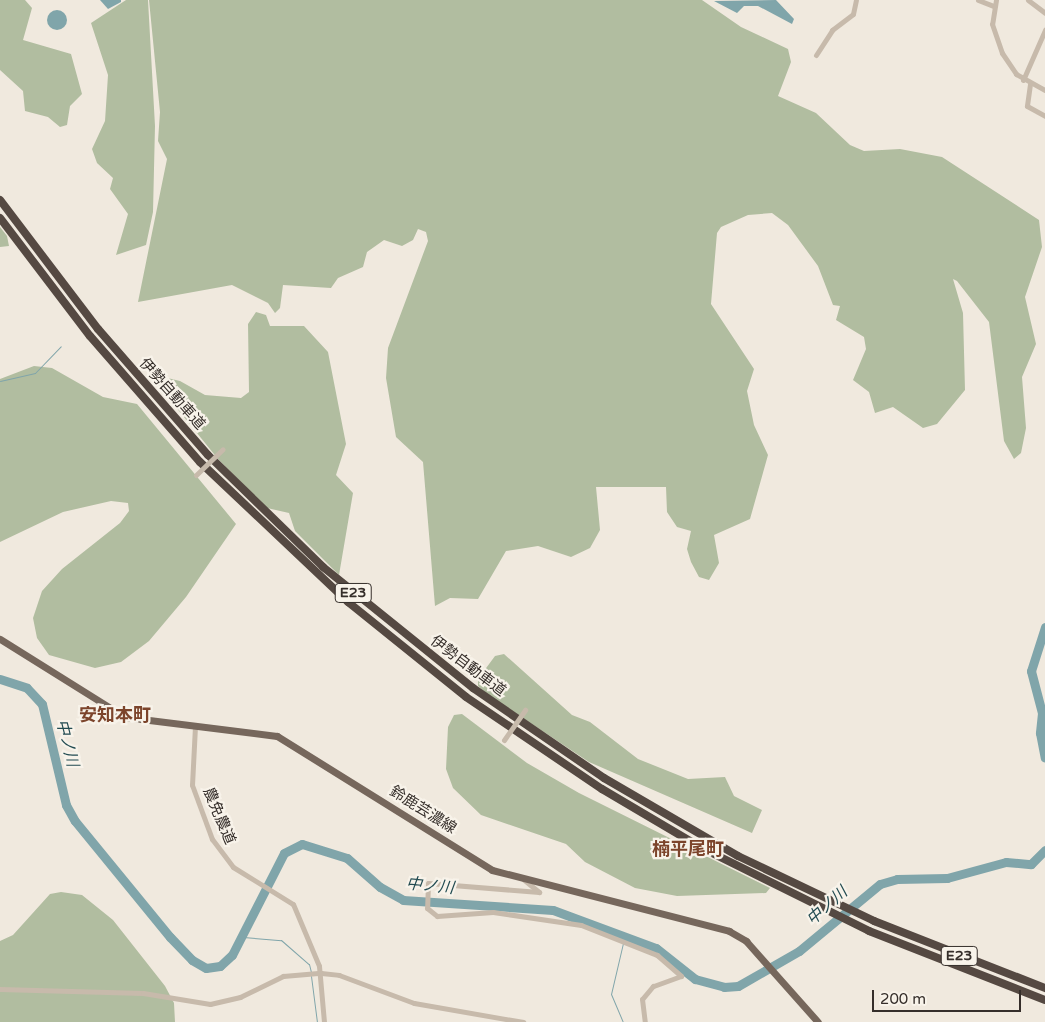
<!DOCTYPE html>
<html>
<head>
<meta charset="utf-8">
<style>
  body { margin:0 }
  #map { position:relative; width:1045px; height:1022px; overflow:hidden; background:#f0e9de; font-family:"Varela Round","Noto Sans JP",sans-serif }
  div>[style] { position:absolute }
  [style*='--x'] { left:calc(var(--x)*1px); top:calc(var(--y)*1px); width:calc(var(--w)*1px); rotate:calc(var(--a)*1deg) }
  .green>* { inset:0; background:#b1bda0 }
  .water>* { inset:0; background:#80a5aa }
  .round { border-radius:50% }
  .stream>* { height:1px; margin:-0.5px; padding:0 0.5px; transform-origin:0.5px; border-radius:0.5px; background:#80a5aa }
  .river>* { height:9px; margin:-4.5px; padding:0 4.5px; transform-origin:4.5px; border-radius:4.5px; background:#80a5aa }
  .minor>* { height:5px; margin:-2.5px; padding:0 2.5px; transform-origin:2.5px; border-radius:2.5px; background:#c7baab }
  .major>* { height:7px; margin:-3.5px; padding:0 3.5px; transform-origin:3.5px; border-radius:3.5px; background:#76675c }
  .highway>* { height:8px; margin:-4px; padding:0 4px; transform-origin:4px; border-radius:4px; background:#554942 }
  .minor-bridge>* { height:5px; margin:-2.5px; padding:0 2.5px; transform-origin:2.5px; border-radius:2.5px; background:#c7baab }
  span { translate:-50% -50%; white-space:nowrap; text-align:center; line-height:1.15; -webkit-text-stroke:4.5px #f8f3ea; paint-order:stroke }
  .shield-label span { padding:1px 4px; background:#f8f3ea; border:1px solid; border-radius:4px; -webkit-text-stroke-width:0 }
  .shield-label { font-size:14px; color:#352e2a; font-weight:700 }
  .street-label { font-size:15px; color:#352e2a }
  .water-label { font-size:16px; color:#234c52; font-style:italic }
  .quarter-label { font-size:18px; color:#7c442b; font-weight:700 }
  .scale { position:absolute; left:872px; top:990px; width:149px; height:22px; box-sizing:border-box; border:2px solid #352e2a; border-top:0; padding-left:6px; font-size:15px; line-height:18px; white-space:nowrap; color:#352e2a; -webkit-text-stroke:4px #f8f3ea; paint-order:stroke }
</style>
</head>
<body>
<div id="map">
  <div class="green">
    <i style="clip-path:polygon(0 0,25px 0,32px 8px,23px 40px,71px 54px,82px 94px,70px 106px,67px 125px,60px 127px,48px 117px,25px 111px,23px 91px,0 70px)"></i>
    <i style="clip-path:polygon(126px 0,148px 0,155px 126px,153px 212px,146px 245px,116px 255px,128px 214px,110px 189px,113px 178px,97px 163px,92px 149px,105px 121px,108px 75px,91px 23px)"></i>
    <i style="clip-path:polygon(149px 0,702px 0,741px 27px,788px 49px,791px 62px,778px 96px,816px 113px,850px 145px,864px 151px,900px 149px,942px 157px,1039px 220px,1042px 247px,1025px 297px,1036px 344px,1022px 377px,1026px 428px,1021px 453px,1014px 459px,1004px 441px,989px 322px,957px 281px,953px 279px,963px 313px,965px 390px,937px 424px,923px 428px,893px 407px,875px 413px,869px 392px,853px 380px,866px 349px,864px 337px,836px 320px,840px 306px,833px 305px,818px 266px,788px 225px,772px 213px,748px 215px,721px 227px,717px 233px,711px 304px,754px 369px,747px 391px,754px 425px,768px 455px,750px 519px,714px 535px,719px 563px,709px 580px,699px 577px,691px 562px,687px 549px,691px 531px,677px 527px,667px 512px,666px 487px,596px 487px,600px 530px,590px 548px,571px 557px,538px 546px,506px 551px,478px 599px,450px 598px,435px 606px,423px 462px,396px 437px,386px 378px,388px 348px,428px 241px,426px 232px,418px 229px,413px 240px,402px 246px,384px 240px,367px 252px,363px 267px,338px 278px,331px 288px,283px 285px,280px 308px,275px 313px,268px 303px,232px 285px,138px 302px,167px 159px,158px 141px,160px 112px)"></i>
    <i style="clip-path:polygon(0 227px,7px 236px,9px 246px,0 247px)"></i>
    <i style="clip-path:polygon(256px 312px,266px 315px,270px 326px,304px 326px,328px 352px,346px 444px,336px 475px,353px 493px,339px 575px,295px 531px,289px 513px,267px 508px,218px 459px,154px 380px,155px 375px,180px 381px,205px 395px,241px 398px,249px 392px,248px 324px)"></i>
    <i style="clip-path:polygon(34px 366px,52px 368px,103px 397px,137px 404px,236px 524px,186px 597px,149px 641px,121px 662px,95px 668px,49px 655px,37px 638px,33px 618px,42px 591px,62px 569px,120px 523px,129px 511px,128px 503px,111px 501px,63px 512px,0 542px,0 379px)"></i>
    <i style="clip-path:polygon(504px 654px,572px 715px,590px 722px,638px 759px,688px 779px,725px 777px,734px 796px,762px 810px,752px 833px,589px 762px,487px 694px,478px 686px,478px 679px,495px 656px)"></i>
    <i style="clip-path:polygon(462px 714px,527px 763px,579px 793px,770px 888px,766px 893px,677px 896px,635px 888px,585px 862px,566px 844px,481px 815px,453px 788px,446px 769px,448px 727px,454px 715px)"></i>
    <i style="clip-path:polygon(61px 892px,82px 895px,113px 920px,165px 986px,174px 1003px,175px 1022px,0 1022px,0 941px,13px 935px,50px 894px)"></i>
  </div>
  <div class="water">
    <i style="clip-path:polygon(100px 0,121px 0,121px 2px,108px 9px)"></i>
    <i style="clip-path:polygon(776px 0,794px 19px,792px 24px,758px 6px,744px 6px,737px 13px,714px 1px)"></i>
    <i class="round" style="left:47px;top:10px;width:20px;height:20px"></i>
  </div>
  <div class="stream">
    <i style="--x:0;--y:381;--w:36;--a:-13"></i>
    <i style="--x:35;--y:373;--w:37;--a:-46"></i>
    <i style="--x:243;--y:937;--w:38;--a:5"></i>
    <i style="--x:281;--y:940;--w:37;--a:41"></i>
    <i style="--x:309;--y:964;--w:8;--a:76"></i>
    <i style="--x:624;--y:939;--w:4;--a:-63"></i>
    <i style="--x:623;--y:943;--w:52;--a:103.2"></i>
    <i style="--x:611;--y:994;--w:30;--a:67"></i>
    <i style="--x:311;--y:976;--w:46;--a:82.6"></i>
  </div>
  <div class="river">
    <i style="--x:1045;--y:627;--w:46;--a:107.7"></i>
    <i style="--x:1031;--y:671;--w:43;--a:75.3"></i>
    <i style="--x:1042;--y:713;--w:20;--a:96"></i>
    <i style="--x:1040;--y:733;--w:25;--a:79"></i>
    <i style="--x:0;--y:679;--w:28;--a:18"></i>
    <i style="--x:27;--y:688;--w:22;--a:47"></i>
    <i style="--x:42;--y:704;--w:104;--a:76.6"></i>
    <i style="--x:66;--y:805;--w:18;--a:61"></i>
    <i style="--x:75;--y:821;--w:150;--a:50.7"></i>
    <i style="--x:170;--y:937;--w:32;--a:46"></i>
    <i style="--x:192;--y:960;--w:16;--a:30"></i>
    <i style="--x:206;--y:968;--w:14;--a:-8"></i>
    <i style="--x:220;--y:966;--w:16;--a:-43"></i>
    <i style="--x:232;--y:955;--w:114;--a:-63"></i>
    <i style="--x:284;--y:853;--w:20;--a:-27"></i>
    <i style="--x:302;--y:844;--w:47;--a:17.3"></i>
    <i style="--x:347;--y:858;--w:44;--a:41.3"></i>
    <i style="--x:380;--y:887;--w:26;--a:29"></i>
    <i style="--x:403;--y:900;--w:150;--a:3.8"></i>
    <i style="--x:553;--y:910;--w:110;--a:20.3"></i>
    <i style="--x:656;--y:948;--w:50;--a:38.5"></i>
    <i style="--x:695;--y:979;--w:30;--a:15"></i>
    <i style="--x:724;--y:987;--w:14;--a:-4"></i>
    <i style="--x:738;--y:986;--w:70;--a:-29.8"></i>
    <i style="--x:799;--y:951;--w:105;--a:-39.6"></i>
    <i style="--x:880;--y:884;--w:18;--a:-16"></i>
    <i style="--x:897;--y:879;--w:50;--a:-1.1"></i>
    <i style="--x:947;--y:878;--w:61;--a:-15.2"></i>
    <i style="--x:1006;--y:862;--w:25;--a:5"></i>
    <i style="--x:1031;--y:864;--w:20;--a:-45"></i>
  </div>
  <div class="minor">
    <i style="--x:978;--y:0;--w:17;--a:21"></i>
    <i style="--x:996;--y:0;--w:24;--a:99"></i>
    <i style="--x:992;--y:24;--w:31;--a:71"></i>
    <i style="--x:1002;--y:53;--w:25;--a:56"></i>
    <i style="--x:1016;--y:74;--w:33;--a:29"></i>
    <i style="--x:1028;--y:0;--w:21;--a:37"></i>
    <i style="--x:816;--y:55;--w:30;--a:-57"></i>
    <i style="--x:832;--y:30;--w:26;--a:-37"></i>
    <i style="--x:853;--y:14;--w:14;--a:-78"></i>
    <i style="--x:1023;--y:80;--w:55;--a:-66.3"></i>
    <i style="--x:1030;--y:84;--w:22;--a:98"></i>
    <i style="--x:1027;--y:106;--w:21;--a:29"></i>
    <i style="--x:195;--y:726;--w:59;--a:92.9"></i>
    <i style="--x:192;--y:785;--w:58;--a:69.7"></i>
    <i style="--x:212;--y:839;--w:35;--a:53"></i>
    <i style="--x:233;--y:867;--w:70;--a:31.7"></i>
    <i style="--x:293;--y:904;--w:67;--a:67.2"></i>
    <i style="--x:319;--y:966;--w:56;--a:84.9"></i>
    <i style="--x:523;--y:879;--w:21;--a:39"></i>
    <i style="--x:539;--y:892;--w:111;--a:-175.4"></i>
    <i style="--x:428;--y:883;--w:25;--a:92"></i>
    <i style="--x:427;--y:908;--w:13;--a:39"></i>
    <i style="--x:437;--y:916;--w:56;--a:-4.1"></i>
    <i style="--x:493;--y:912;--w:89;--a:8.4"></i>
    <i style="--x:581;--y:925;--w:82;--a:21.5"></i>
    <i style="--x:657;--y:955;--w:32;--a:41"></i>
    <i style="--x:681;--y:976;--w:30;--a:160"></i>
    <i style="--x:653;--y:986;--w:17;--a:130"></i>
    <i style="--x:642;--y:999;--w:23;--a:83"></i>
    <i style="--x:0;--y:989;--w:143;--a:1.6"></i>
    <i style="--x:143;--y:993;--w:68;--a:9.3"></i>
    <i style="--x:210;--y:1004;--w:31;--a:-13"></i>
    <i style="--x:240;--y:997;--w:48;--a:-26"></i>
    <i style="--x:283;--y:976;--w:38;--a:-5"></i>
    <i style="--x:321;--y:973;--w:18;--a:6"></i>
    <i style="--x:339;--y:975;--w:80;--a:20.5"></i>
    <i style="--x:414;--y:1003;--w:111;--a:9.9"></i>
  </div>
  <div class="major">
    <i style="--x:0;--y:639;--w:147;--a:32"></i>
    <i style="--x:125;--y:717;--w:153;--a:7.1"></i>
    <i style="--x:277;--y:736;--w:253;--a:31.9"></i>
    <i style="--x:492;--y:870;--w:245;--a:14.4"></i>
    <i style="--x:729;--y:931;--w:20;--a:30"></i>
    <i style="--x:746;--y:941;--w:108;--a:48.4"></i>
  </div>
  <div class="highway">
    <i style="--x:0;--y:200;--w:162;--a:52.8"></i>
    <i style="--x:98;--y:329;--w:167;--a:48.9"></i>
    <i style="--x:208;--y:455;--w:161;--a:44.2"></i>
    <i style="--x:323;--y:567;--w:193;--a:38.9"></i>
    <i style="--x:473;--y:688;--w:159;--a:34.5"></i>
    <i style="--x:604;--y:778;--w:155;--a:30.2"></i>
    <i style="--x:738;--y:856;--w:151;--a:25.5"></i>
    <i style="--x:874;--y:921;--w:184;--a:21.4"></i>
    <i style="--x:0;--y:218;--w:148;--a:52.7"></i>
    <i style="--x:90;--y:336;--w:167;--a:48.9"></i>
    <i style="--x:200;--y:462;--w:204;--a:43.4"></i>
    <i style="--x:348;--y:602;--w:151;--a:38.8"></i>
    <i style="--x:466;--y:697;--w:164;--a:34.1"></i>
    <i style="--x:602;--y:789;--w:114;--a:30.6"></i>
    <i style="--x:700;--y:847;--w:189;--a:26.4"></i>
    <i style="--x:869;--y:931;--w:189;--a:21.4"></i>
  </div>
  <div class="minor-bridge">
    <i style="--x:196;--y:475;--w:37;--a:-44"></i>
    <i style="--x:504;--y:740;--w:37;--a:-55"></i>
  </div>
  <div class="shield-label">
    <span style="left:353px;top:593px">E23</span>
    <span style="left:959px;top:956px">E23</span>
  </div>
  <div class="street-label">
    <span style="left:172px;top:394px;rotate:48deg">伊勢自動車道</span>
    <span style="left:468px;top:666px;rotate:37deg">伊勢自動車道</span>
    <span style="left:423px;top:810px;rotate:32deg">鈴鹿芸濃線</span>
    <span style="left:219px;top:816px;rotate:67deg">農免農道</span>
  </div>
  <div class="water-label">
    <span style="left:67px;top:743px;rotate:76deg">中ノ川</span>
    <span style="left:430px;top:886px;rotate:6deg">中ノ川</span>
    <span style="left:827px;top:906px;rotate:-42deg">中ノ川</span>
  </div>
  <div class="quarter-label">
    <span style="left:115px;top:715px">安知本町</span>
    <span style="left:688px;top:849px">楠平尾町</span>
  </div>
  <div class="scale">200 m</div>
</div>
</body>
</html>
